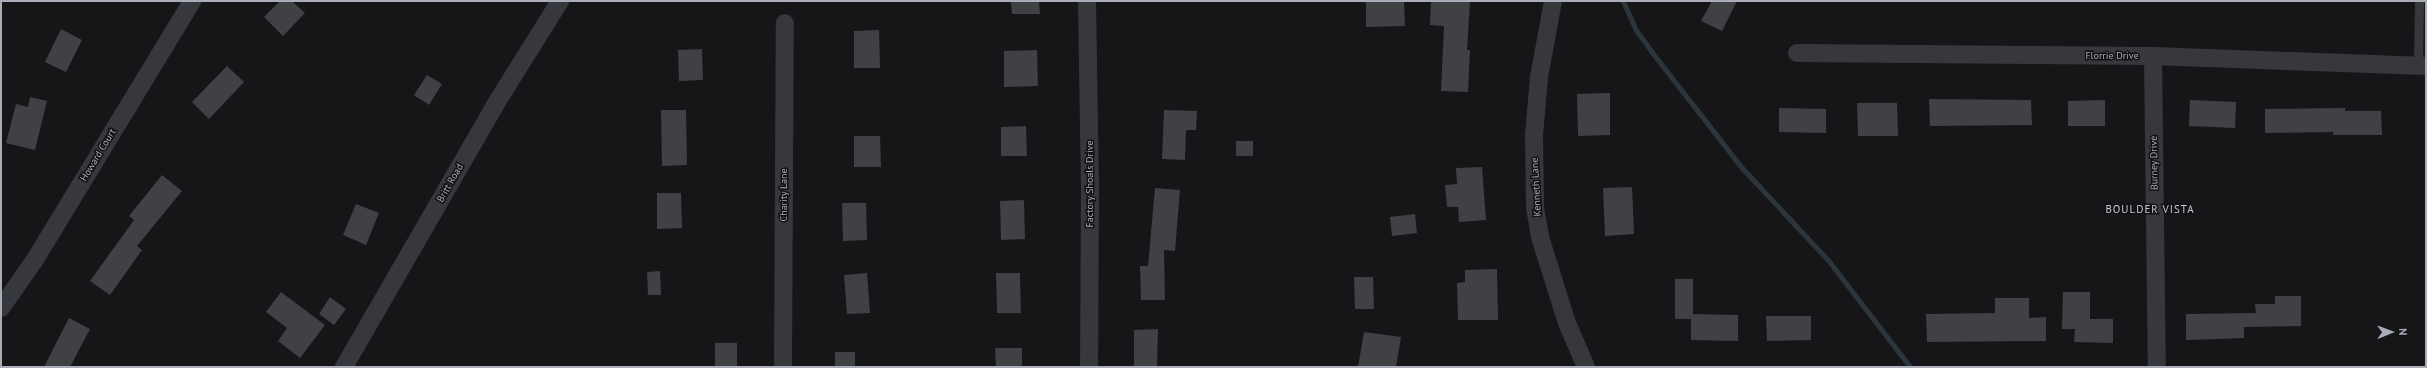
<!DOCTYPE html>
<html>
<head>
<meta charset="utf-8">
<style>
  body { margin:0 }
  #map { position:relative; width:2427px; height:368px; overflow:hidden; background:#161618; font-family:"PT Sans",sans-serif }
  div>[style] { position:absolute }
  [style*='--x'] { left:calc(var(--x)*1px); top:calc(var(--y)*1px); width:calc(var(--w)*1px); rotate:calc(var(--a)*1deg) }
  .stream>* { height:5px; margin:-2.5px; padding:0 2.5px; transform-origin:2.5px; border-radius:2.5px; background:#2c353c }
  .building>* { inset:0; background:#404145 }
  .lane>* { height:9px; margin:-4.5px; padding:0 4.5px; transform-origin:4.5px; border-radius:4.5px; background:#37383d }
  .street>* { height:18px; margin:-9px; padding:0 9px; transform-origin:9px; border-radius:9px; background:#37383d }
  span { translate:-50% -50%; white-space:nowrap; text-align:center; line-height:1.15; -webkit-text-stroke:3px #111113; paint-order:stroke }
  .street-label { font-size:10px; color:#a8adb8 }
  .neighbourhood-label { font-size:11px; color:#c9ccd4; letter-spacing:1px }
  .frame { position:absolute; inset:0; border:2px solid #a8adb8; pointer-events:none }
  .north { position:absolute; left:2371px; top:312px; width:40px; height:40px; -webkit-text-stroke:3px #111113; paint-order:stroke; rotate:89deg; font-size:11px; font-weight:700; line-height:16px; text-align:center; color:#a8adb8 }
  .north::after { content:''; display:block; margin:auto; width:14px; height:18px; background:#a8adb8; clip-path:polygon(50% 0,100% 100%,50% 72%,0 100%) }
</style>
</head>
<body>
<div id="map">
  <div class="stream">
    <i style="--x:1623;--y:1;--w:32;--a:66"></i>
    <i style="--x:1636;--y:30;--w:26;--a:54"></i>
    <i style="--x:1651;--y:51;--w:150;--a:52.1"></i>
    <i style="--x:1743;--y:169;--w:125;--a:47"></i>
    <i style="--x:1828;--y:260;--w:135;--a:52.5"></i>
  </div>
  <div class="building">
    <i style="clip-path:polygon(280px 1px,292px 1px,305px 13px,283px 36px,264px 17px)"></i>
    <i style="clip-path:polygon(1011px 1px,1039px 1px,1040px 14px,1012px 14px)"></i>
    <i style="clip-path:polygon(1366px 1px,1404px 1px,1405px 26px,1366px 27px)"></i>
    <i style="clip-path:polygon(1445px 1px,1470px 1px,1467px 50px,1470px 50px,1468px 92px,1441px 91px,1444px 26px,1430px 25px,1431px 2px)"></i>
    <i style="clip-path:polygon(1712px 1px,1737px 1px,1722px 31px,1701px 21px)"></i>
    <i style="clip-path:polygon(61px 29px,82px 40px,66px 72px,45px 62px)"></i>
    <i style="clip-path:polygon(879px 30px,880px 68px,854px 68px,854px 31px)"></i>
    <i style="clip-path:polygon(702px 49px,703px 80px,679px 81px,678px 50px)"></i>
    <i style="clip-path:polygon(1037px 50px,1038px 86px,1004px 87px,1004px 51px)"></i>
    <i style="clip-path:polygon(227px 66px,244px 82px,209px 119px,192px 102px)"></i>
    <i style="clip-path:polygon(427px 75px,442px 84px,429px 105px,414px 95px)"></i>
    <i style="clip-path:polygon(1610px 93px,1610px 135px,1578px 136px,1577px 94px)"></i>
    <i style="clip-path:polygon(30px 97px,47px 101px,35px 150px,6px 143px,16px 104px,28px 107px)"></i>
    <i style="clip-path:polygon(1929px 99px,2031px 100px,2032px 125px,1930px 126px)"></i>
    <i style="clip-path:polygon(2105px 100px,2105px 126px,2068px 126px,2068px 101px)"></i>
    <i style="clip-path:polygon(2190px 100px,2236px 102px,2235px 128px,2189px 126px)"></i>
    <i style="clip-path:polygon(1857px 103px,1897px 103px,1898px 136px,1858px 136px)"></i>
    <i style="clip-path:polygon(1779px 108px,1826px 109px,1826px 133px,1779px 132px)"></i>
    <i style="clip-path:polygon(2345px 108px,2345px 111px,2381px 111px,2382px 135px,2333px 135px,2333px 132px,2265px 133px,2265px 109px)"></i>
    <i style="clip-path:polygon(661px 110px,686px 110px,687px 165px,662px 166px)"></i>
    <i style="clip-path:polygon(1164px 110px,1197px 111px,1196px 130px,1186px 130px,1185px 160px,1162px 159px)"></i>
    <i style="clip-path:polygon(1026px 126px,1027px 156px,1001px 156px,1001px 127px)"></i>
    <i style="clip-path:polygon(854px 136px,880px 136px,881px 167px,854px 167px)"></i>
    <i style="clip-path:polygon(1236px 141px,1253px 141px,1253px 156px,1236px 156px)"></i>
    <i style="clip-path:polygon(1482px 167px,1486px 220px,1459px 222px,1458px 207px,1447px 207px,1445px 185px,1457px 184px,1456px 168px)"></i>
    <i style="clip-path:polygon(162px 175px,182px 191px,137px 246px,142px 250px,110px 295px,90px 281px,134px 220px,129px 216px)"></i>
    <i style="clip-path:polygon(1632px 187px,1634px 234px,1605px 236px,1603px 188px)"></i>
    <i style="clip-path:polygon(1155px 188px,1180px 190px,1175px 251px,1164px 250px,1165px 300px,1141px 300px,1140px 266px,1148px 266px)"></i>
    <i style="clip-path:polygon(657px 193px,681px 193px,682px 228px,657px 229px)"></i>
    <i style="clip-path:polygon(1024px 200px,1025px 239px,1001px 240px,1000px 201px)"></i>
    <i style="clip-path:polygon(842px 203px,866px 203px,867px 240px,843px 241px)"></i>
    <i style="clip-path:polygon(356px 204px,379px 213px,366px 245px,343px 235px)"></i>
    <i style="clip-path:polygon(1415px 214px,1417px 233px,1392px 236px,1390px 217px)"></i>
    <i style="clip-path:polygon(1497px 269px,1498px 320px,1458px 320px,1457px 283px,1465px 282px,1465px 270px)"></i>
    <i style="clip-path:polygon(660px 271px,661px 295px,648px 295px,647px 272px)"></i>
    <i style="clip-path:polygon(867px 273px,870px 313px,847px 314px,844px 275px)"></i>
    <i style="clip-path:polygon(996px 273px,1020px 273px,1021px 313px,997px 313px)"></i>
    <i style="clip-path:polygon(1354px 277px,1373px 277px,1374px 309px,1355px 309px)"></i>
    <i style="clip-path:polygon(1675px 279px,1693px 279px,1693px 314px,1738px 315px,1738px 341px,1691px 340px,1691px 319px,1675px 319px)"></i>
    <i style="clip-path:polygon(281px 292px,325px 325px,300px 358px,278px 341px,287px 328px,266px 312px)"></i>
    <i style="clip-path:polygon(2063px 292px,2090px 292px,2090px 319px,2113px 319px,2113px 343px,2074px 342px,2075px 329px,2062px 329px)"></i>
    <i style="clip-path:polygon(2275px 296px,2301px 296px,2301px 326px,2244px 327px,2244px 338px,2186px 340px,2186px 314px,2256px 313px,2255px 304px,2275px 304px)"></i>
    <i style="clip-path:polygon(330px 297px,346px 309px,334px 325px,319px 314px)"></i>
    <i style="clip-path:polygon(1995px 298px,2029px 298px,2029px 318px,2046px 317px,2046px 341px,1927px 342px,1926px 314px,1995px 313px)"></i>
    <i style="clip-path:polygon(1766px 316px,1811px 316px,1811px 340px,1767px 341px)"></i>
    <i style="clip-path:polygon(69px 318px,90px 329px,70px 367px,44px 367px)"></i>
    <i style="clip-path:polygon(1158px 329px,1157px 367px,1134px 367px,1134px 330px)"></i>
    <i style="clip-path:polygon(1364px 332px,1401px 337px,1396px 367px,1358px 367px)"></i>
    <i style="clip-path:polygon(715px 343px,737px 343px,737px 367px,715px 367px)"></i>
    <i style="clip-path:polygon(995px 348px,1022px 348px,1022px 367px,996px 367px)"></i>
    <i style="clip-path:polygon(835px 352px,855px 352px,855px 367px,835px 367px)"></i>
  </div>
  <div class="lane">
    <i style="--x:2418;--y:65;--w:64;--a:-89.1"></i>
  </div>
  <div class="street">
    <i style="--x:1087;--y:1;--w:183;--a:89.1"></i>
    <i style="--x:1090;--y:184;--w:183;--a:90.3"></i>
    <i style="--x:1553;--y:1;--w:77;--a:100.4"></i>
    <i style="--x:1539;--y:77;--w:58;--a:94.9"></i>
    <i style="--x:1534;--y:135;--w:73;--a:89.2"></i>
    <i style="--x:1535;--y:208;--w:29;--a:80"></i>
    <i style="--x:1540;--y:237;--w:90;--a:72.6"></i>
    <i style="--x:1567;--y:323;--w:48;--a:66.6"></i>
    <i style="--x:1797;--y:53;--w:356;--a:0.5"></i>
    <i style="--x:2153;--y:56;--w:273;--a:2.1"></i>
    <i style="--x:2153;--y:56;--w:311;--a:89.3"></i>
    <i style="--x:1;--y:308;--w:61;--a:-55"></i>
    <i style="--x:36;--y:258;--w:301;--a:-58.7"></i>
    <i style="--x:344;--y:367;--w:302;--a:-60"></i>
    <i style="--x:495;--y:105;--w:123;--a:-58"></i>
    <i style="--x:783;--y:367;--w:344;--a:-89.7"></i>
  </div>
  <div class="street-label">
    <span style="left:2112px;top:56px">Florrie Drive</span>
    <span style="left:98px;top:155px;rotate:-59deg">Howard Court</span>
    <span style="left:2154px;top:163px;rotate:-91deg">Burney Drive</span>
    <span style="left:450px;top:183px;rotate:-60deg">Britt Road</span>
    <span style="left:1090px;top:184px;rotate:-90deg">Factory Shoals Drive</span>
    <span style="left:1536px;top:187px;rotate:-93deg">Kenneth Lane</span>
    <span style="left:784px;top:195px;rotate:-90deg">Charity Lane</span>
  </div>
  <div class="neighbourhood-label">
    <span style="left:2150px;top:209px">BOULDER VISTA</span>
  </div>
  <div class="frame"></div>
  <div class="north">N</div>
</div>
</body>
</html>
